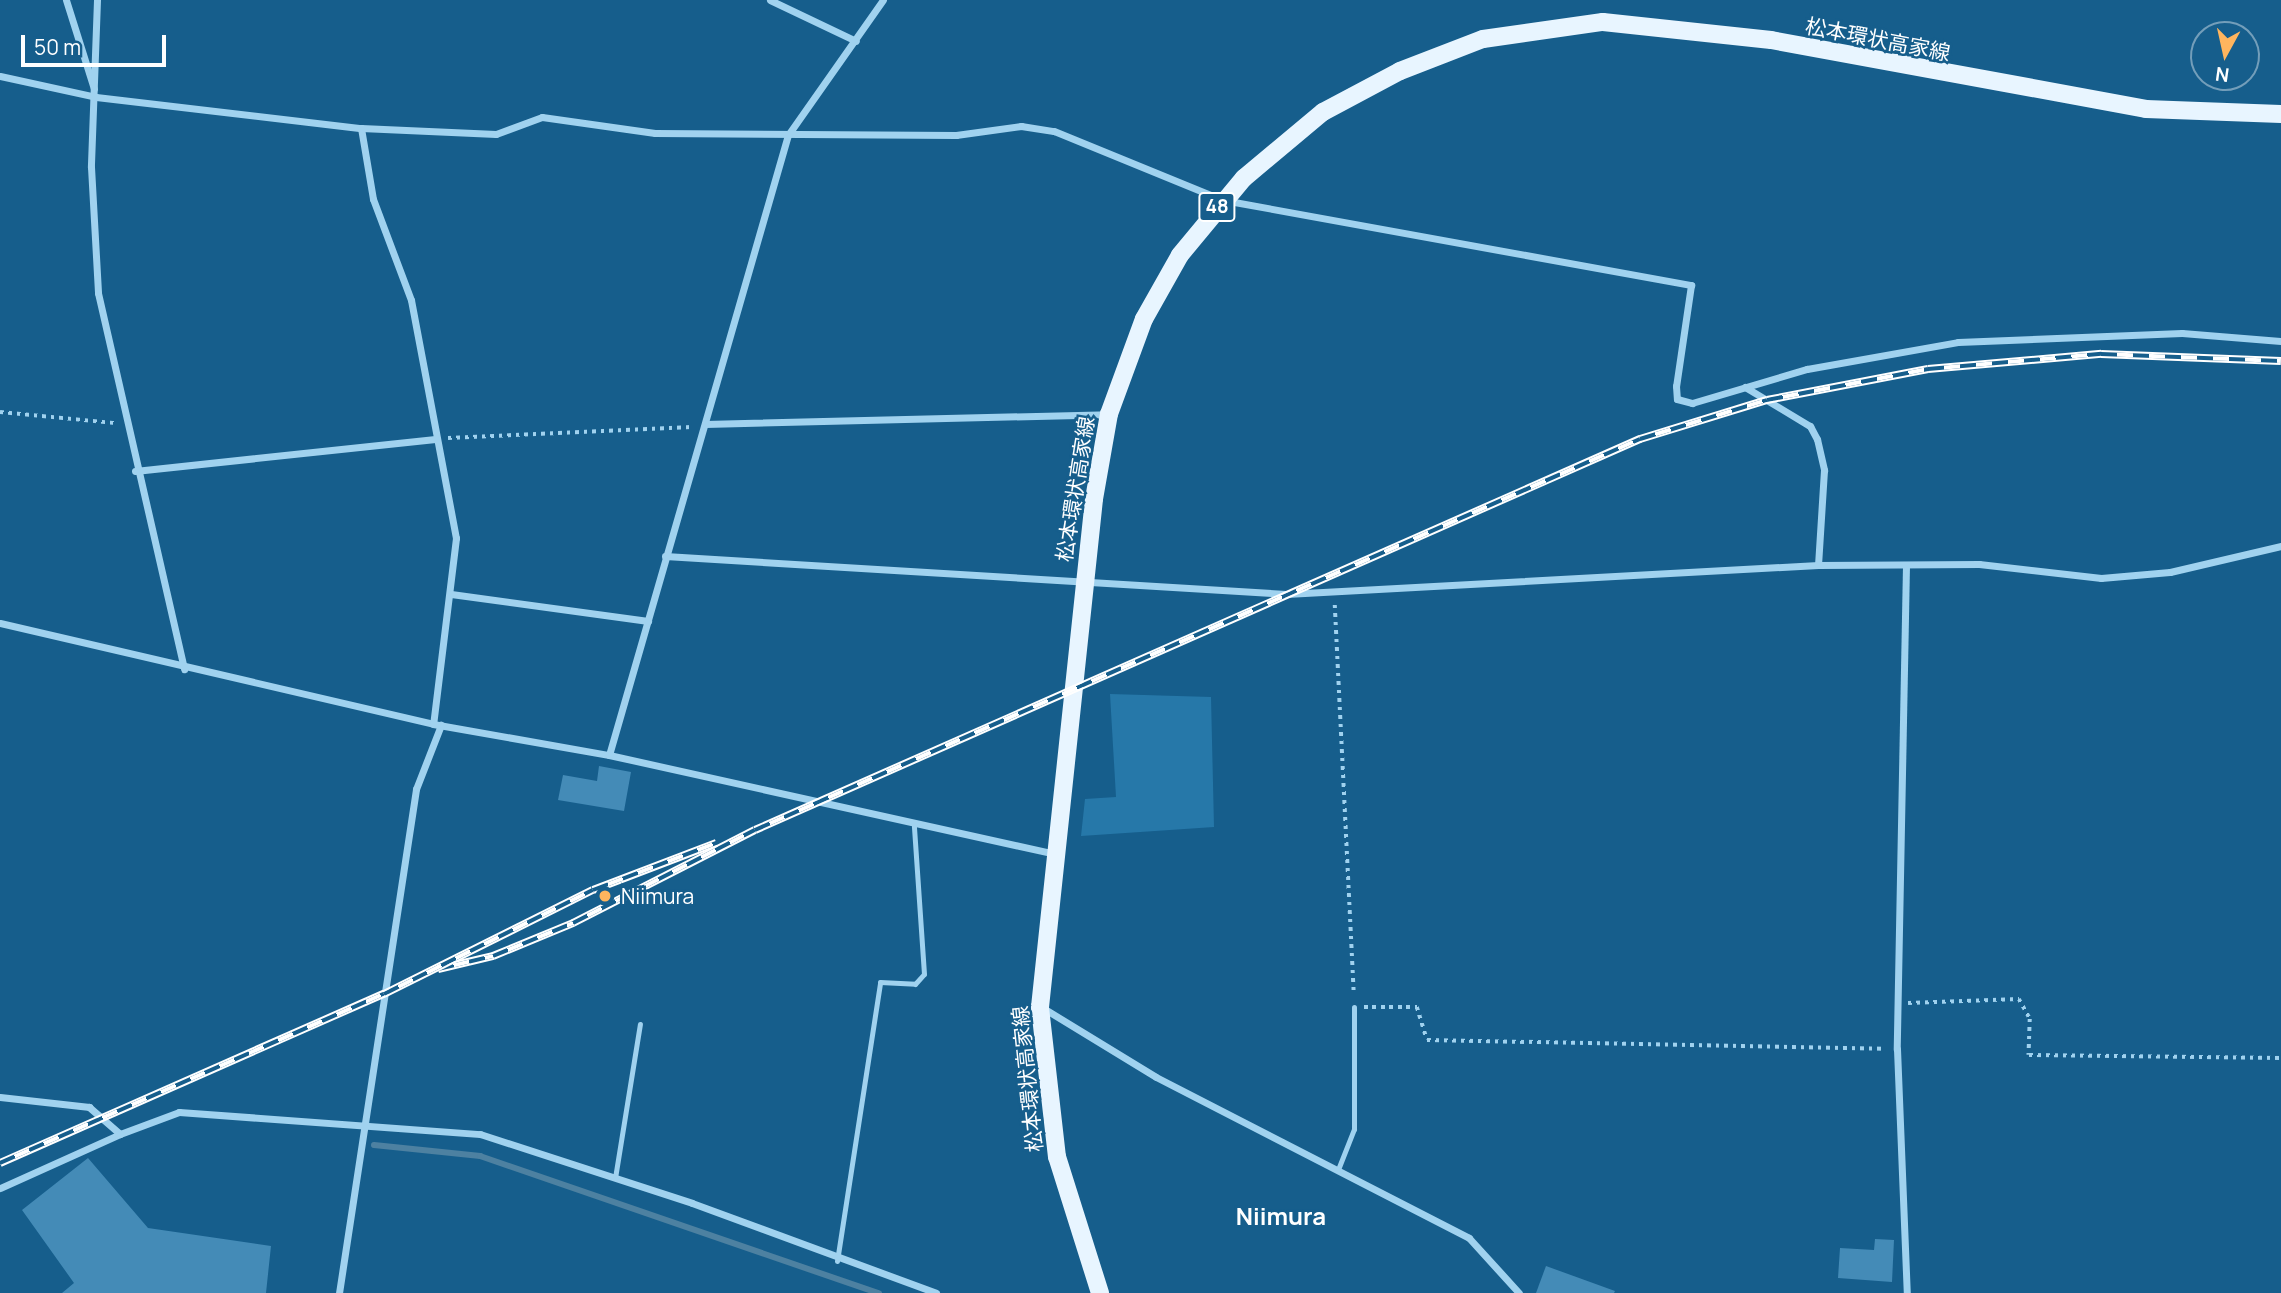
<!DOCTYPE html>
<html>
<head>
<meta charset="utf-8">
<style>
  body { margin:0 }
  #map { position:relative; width:2281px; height:1293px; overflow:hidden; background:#165e8c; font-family:Manrope,"Noto Sans JP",sans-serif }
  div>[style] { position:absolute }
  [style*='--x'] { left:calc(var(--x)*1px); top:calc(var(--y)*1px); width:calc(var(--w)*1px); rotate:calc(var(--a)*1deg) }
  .green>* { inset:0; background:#2678a9 }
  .stream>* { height:6px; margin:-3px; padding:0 3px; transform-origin:3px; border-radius:3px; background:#4d81a1 }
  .building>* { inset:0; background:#448bb7 }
  .path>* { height:3.5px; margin-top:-1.75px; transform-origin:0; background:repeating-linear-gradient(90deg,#a0d2ef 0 3.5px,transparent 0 8.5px) }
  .lane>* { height:5px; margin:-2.5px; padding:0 2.5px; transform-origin:2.5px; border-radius:2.5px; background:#a0d2ef }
  .street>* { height:7px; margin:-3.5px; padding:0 3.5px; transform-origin:3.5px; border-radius:3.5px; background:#a0d2ef }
  .primary>* { height:18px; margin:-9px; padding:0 9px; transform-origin:9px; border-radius:9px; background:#e8f5ff }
  .rail>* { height:8px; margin-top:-4px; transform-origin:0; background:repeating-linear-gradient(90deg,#165e8c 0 16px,#fff 0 32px); box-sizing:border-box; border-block:2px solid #fff }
  .dots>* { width:19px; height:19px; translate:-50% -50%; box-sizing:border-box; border:4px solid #165e8c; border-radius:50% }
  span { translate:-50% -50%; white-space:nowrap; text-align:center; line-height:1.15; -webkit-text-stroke:5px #165e8c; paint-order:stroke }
  .shield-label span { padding:2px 5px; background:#165e8c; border:2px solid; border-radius:5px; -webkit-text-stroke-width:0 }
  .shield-label { font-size:19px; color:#fff; font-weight:700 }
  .street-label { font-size:21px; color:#fff }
  .poi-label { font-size:21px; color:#fff }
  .left { translate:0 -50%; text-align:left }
  .quarter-label { font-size:24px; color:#fff; font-weight:700 }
  .north { position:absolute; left:2190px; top:21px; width:70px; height:70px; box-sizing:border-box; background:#165e8c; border:2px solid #739eba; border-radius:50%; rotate:188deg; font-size:19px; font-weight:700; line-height:28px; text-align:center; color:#fff }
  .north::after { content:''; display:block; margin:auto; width:24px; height:32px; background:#ffb55e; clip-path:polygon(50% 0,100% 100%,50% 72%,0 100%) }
  .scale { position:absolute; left:21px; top:35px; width:145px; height:32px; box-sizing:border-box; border:4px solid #fff; border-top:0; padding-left:9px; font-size:21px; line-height:24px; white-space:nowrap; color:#fff; -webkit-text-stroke:5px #165e8c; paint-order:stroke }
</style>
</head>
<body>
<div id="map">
  <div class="green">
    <i style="clip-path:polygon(1110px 694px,1211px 697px,1214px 827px,1081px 836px,1085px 799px,1116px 797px)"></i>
  </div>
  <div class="stream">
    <i style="--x:374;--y:1145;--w:107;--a:5.9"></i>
    <i style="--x:480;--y:1156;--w:422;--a:19"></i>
  </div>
  <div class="building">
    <i style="clip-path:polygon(599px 766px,631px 772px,624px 811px,558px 800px,563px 775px,597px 781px)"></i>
    <i style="clip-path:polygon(88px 1158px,148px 1228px,271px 1246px,266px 1293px,62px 1293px,74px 1283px,22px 1210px)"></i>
    <i style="clip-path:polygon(1875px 1239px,1894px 1240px,1892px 1282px,1838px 1278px,1840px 1248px,1874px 1250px)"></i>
    <i style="clip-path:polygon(1546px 1266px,1615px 1291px,1614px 1293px,1536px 1293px)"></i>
  </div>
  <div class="path">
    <i style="--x:0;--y:412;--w:116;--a:5.5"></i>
    <i style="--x:448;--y:438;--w:244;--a:-2.6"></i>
    <i style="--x:1335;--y:605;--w:390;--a:87.2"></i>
    <i style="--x:1908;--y:1003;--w:111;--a:-2.1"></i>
    <i style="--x:2019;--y:999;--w:23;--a:61"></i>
    <i style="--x:2030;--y:1019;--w:36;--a:92"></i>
    <i style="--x:2029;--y:1055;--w:252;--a:0.7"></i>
    <i style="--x:1364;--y:1007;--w:53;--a:0"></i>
    <i style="--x:1417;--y:1007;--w:34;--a:73"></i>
    <i style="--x:1427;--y:1040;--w:458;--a:1.1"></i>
  </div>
  <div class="lane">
    <i style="--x:1339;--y:1167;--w:41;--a:-68.5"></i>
    <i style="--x:1354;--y:1129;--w:122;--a:-90"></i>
    <i style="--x:615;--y:1178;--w:156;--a:-80.8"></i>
    <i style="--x:837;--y:1261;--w:282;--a:-81.2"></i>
    <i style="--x:880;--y:982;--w:35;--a:3"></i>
    <i style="--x:915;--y:984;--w:13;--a:-48"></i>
    <i style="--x:924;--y:974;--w:148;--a:-93.9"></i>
  </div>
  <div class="street">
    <i style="--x:66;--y:0;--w:93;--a:72.5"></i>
    <i style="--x:97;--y:0;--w:167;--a:92.1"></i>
    <i style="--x:91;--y:167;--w:126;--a:86.8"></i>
    <i style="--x:98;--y:293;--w:386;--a:77.1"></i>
    <i style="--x:770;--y:0;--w:95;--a:25.5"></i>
    <i style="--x:0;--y:76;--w:98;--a:12.3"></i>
    <i style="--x:96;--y:97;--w:267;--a:6.7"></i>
    <i style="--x:361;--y:128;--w:135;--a:2.5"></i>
    <i style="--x:496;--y:134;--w:49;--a:-20.3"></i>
    <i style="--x:542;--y:117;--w:114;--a:8.1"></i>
    <i style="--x:655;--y:133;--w:301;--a:0.4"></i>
    <i style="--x:956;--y:135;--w:66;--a:-7.9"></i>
    <i style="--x:1021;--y:126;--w:33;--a:9"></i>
    <i style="--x:1054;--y:131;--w:183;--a:22.2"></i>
    <i style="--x:1223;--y:200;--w:476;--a:10.3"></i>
    <i style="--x:1691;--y:285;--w:102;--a:98.4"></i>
    <i style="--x:1676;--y:386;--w:13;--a:86"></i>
    <i style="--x:1677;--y:399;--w:16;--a:15"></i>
    <i style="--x:1692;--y:403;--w:120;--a:-16.5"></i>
    <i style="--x:1807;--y:369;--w:153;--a:-10.1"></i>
    <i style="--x:1958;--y:342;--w:224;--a:-2.3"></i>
    <i style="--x:2182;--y:333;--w:99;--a:4.6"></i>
    <i style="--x:361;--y:128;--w:72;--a:80.4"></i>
    <i style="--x:373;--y:199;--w:108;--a:69.4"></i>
    <i style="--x:411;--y:300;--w:242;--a:79.3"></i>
    <i style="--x:456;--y:538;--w:187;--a:97"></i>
    <i style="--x:1745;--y:387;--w:76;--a:31"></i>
    <i style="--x:1810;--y:426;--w:15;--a:62"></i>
    <i style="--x:1817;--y:439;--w:32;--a:77"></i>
    <i style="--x:1824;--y:470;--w:95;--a:93.6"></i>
    <i style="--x:705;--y:424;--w:404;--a:-1.4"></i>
    <i style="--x:135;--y:471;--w:302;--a:-6.1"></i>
    <i style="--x:665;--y:556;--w:622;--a:3.5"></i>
    <i style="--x:1286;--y:594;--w:533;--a:-3.12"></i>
    <i style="--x:1818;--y:565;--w:161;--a:-0.4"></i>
    <i style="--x:1979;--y:564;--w:123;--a:6.5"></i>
    <i style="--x:2101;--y:578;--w:69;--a:-5"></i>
    <i style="--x:2170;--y:572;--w:114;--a:-13.2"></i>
    <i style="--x:1906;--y:565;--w:484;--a:91.1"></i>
    <i style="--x:1897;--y:1049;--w:244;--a:87.7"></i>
    <i style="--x:451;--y:594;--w:199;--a:7.8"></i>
    <i style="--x:0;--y:623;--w:445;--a:13.1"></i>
    <i style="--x:433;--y:724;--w:179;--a:10"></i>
    <i style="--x:609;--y:755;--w:457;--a:12.5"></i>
    <i style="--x:609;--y:755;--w:645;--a:-73.9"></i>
    <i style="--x:788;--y:135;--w:165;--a:-54.9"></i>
    <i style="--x:1043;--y:1008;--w:132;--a:31.4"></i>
    <i style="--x:1156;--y:1077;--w:352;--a:27.2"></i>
    <i style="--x:1469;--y:1238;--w:74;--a:47.7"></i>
    <i style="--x:0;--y:1097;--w:90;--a:6.4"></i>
    <i style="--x:89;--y:1107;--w:41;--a:41.1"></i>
    <i style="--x:120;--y:1134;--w:63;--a:-20.4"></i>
    <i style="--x:179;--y:1112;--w:302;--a:4.2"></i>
    <i style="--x:480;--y:1134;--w:223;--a:18"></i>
    <i style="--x:692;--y:1203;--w:260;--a:20.2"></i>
    <i style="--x:0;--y:1188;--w:132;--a:-24.2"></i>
    <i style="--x:339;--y:1293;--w:510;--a:-81.31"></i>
    <i style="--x:416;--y:789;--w:69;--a:-68.7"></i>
  </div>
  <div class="primary">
    <i style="--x:1100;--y:1293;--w:143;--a:-107.5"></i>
    <i style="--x:1057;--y:1157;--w:151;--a:-96.5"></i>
    <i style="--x:1040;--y:1007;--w:511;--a:-83.93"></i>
    <i style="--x:1094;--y:499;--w:86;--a:-80"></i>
    <i style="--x:1109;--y:414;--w:101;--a:-69.8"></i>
    <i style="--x:1144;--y:319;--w:73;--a:-60.6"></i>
    <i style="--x:1180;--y:255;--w:100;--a:-50.3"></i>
    <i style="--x:1244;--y:178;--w:103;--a:-39.9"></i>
    <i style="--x:1323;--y:112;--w:87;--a:-28"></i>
    <i style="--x:1400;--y:71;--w:89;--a:-21.1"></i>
    <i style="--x:1483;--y:39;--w:121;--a:-8.1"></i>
    <i style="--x:1603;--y:22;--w:169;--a:6.1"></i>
    <i style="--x:1771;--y:40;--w:381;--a:10.4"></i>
    <i style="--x:2146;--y:109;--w:135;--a:2.1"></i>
  </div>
  <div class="rail">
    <i style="--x:438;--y:969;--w:57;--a:-13.3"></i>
    <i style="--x:493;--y:956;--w:87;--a:-22.4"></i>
    <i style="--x:573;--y:923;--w:204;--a:-27.1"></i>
    <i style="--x:755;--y:830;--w:968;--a:-23.84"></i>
    <i style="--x:1640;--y:439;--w:133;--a:-17.1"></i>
    <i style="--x:1767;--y:400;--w:164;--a:-10.9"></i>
    <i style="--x:1928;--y:369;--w:174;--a:-5"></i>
    <i style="--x:2101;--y:354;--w:180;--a:2.2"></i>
    <i style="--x:0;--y:1163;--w:420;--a:-23.8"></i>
    <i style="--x:384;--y:994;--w:233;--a:-26.5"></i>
    <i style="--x:593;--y:890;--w:132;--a:-20.9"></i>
  </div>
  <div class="dots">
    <i style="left:605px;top:896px;background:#ffb55e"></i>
  </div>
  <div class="shield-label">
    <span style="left:1217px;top:207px">48</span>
  </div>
  <div class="street-label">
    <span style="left:1878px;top:39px;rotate:11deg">松本環状高家線</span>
    <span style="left:1075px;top:489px;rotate:-81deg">松本環状高家線</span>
    <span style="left:1027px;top:1079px;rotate:-96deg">松本環状高家線</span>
  </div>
  <div class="poi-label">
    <span class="left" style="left:621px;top:896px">Niimura</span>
  </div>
  <div class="quarter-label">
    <span style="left:1281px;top:1216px">Niimura</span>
  </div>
  <div class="north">N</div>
  <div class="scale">50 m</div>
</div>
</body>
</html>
